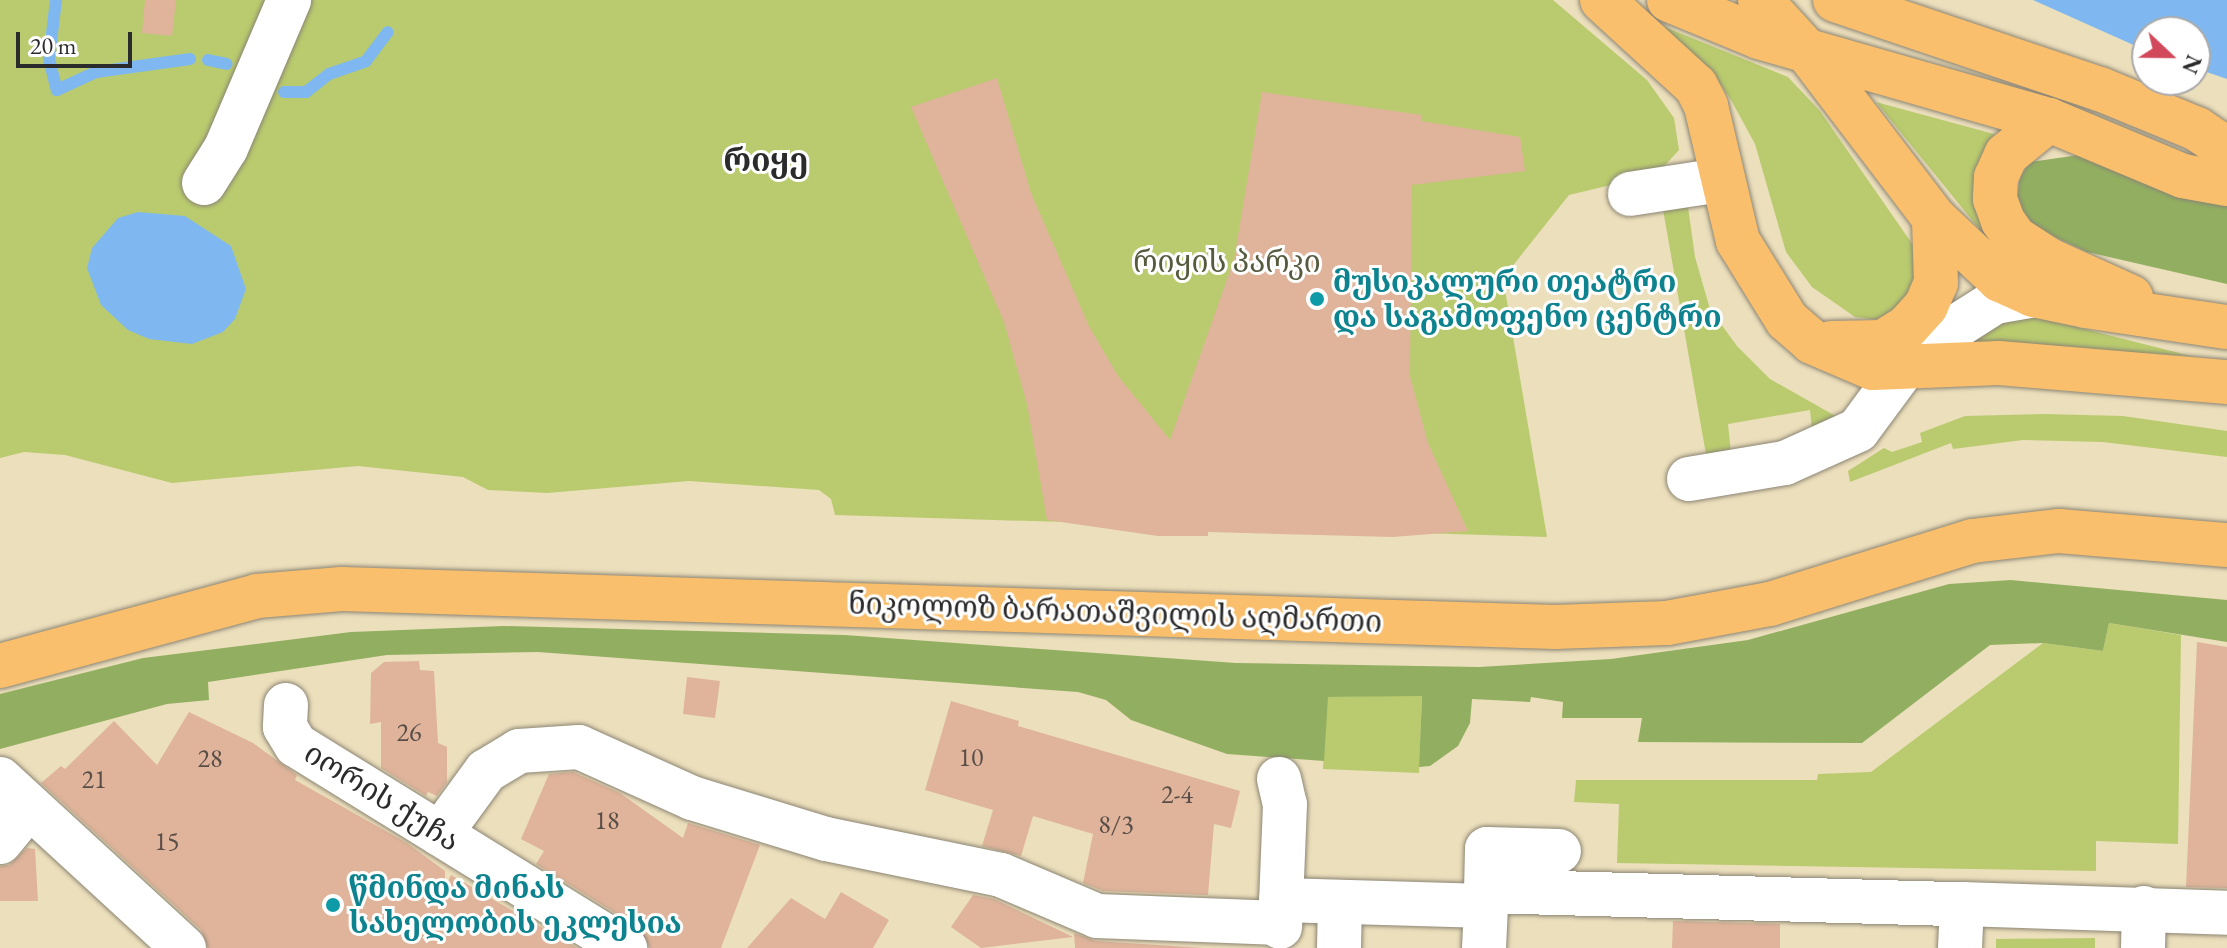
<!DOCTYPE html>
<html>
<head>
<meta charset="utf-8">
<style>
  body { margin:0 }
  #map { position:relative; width:2227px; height:948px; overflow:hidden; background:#ecdfbc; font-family:"EB Garamond","Noto Serif Georgian",serif }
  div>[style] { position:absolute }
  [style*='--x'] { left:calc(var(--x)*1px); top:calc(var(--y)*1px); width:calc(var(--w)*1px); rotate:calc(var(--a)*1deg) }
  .green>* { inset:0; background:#b9cb6e }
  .forest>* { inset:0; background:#92af61 }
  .water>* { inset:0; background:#7fb8f0 }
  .stream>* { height:12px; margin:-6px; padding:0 6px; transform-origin:6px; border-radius:6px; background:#7fb8f0 }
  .building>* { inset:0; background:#dfb49b }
  .roads { filter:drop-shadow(0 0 2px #8c8574) drop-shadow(0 0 2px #8c8574) }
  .minor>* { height:44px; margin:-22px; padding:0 22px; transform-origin:22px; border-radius:22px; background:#fff }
  .major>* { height:44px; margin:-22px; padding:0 22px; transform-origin:22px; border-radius:22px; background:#f9bf6d }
  .dots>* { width:22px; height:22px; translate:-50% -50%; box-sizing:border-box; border:4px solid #fff; border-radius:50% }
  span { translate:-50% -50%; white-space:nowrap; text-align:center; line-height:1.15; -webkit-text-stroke:6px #fff; paint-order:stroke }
  .number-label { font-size:26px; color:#584d47 }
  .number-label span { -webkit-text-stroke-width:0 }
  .park-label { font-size:30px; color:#565b3f }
  .culture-label { font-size:30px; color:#0d838f; font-weight:700 }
  .left { translate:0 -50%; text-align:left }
  .street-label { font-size:30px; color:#2b2b2b }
  .neighbourhood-label { font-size:32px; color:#2b2b2b; font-weight:700 }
  .north { position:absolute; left:2131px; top:16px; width:80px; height:80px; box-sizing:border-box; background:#fff; border:2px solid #aaa; border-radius:50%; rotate:112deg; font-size:22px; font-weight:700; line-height:32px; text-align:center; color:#2b2b2b }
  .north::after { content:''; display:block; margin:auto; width:28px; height:36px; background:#d1495b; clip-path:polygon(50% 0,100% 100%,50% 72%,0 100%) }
  .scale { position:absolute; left:16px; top:32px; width:116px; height:36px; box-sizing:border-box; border:4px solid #2b2b2b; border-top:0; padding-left:10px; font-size:24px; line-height:28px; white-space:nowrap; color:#2b2b2b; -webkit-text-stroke:6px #fff; paint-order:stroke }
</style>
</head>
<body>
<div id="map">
  <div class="green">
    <i style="clip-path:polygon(0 0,1553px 0,1647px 80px,1674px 118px,1679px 150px,1657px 174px,1569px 195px,1503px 278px,1547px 537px,835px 515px,831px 499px,819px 490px,689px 481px,547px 493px,488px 490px,463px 477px,358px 466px,172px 483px,65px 455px,24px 452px,0 458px)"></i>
    <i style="clip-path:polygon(1655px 23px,1788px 77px,1820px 111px,1922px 258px,1909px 308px,1879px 320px,1855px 317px,1812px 287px,1786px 252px,1755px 144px,1731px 100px,1711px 70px)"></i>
    <i style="clip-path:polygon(1876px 102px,1994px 134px,1974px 179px,2003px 258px)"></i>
    <i style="clip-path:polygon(1687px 200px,1695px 257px,1710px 309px,1737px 346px,1770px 379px,1839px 418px,1813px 438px,1810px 410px,1728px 424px,1732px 463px,1707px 460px,1662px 204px)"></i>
    <i style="clip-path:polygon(2029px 315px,2191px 356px,1962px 342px,1971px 326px)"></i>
    <i style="clip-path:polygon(2044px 414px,2123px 416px,2227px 431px,2227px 457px,2103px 442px,2023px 440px,1953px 449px,1951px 443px,1850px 482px,1848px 471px,1884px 448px,1892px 452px,1922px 442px,1920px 433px,1965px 416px)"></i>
    <i style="clip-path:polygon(2109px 623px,2181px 635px,2178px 844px,2096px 841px,2096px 871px,1617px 863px,1619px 804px,1574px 802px,1576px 780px,1817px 780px,1818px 774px,1871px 772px,2043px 643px,2103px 651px)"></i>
    <i style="clip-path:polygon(1422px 695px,1419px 773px,1323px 769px,1327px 697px)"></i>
    <i style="clip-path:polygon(2095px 938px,2095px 948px,1996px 948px,1996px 939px)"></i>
  </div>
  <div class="forest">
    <i style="clip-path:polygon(2079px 155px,2227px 202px,2227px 284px,2087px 252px,2029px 225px,2016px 207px,2020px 177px,2030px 162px)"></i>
    <i style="clip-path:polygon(2011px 580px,2227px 600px,2227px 642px,2109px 623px,2103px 651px,2043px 643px,1990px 645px,1862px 743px,1638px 742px,1642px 718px,1562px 718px,1563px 702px,1531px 697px,1530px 702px,1472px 699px,1470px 723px,1458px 746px,1430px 766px,1419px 767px,1422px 696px,1328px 697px,1324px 761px,1227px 754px,1131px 720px,1106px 700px,1078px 692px,538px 652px,387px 655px,208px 682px,209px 700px,167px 704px,0 749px,0 694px,143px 658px,351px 632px,504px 626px,845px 635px,1236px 663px,1479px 667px,1611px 659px,1748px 640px,1949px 584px)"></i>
  </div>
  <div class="water">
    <i style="clip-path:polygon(2033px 0,2227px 0,2227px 79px,2195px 68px,2195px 32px,2147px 32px,2147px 51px)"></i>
    <i style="clip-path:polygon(138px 212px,185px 216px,231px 246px,246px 289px,235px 319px,223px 332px,192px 344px,149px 339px,128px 330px,101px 305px,87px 268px,92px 248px,118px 218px)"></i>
  </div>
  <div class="stream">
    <i style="--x:56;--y:0;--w:59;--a:96.8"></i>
    <i style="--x:49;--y:59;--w:32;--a:76"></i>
    <i style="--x:57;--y:90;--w:43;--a:-24.8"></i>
    <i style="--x:96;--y:72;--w:95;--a:-7.9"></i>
    <i style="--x:208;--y:60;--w:19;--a:12"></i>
    <i style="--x:284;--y:92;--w:22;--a:0"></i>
    <i style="--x:306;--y:92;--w:29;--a:-38"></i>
    <i style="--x:329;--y:74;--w:39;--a:-19"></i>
    <i style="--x:366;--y:61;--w:36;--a:-53"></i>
  </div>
  <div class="building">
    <i style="clip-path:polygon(145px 0,176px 0,172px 36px,142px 33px)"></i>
    <i style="clip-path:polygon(997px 78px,1031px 193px,1089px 326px,1118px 376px,1170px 440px,1234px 260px,1262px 92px,1422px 115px,1421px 121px,1520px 137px,1525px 171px,1412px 185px,1410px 376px,1428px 443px,1468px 531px,1393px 537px,1208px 532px,1208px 536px,1158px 536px,1047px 520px,1027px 404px,1004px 322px,911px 107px)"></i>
    <i style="clip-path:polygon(2197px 642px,2227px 647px,2227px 888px,2186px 887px)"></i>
    <i style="clip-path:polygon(419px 661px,420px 670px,434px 671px,438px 743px,447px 747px,447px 782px,437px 796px,428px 792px,426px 796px,381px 768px,381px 722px,370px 724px,371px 673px,384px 662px)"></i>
    <i style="clip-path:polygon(687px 677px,720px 681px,715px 718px,683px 714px)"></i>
    <i style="clip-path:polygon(951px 701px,1019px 721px,1018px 726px,1240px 791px,1231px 828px,1214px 824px,1208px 895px,1103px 891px,1083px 883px,1093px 834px,1033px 816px,1021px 856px,982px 846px,993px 810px,925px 790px)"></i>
    <i style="clip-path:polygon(189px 712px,253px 743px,297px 775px,295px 780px,407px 843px,445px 871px,445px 888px,451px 875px,577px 948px,208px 948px,201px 930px,41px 783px,61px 766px,65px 769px,114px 721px,157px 765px)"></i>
    <i style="clip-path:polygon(573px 772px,620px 793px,683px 838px,688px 823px,760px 845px,721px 948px,650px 948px,638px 927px,536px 864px,544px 851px,521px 839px,549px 774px)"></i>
    <i style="clip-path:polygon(27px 848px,35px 849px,38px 901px,0 901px,0 866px,9px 865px)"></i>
    <i style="clip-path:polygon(841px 892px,889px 920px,873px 948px,747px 948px,791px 898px,825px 919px)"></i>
    <i style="clip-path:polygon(973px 895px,994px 899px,1073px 937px,981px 948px,951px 927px)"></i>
    <i style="clip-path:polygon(1673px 921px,1780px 924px,1780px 948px,1672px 948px)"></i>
    <i style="clip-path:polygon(1074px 933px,1096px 941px,1204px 948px,1075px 948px)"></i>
  </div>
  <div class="roads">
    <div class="minor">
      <i style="--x:204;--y:183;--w:41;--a:-57.8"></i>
      <i style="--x:226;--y:148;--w:161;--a:-66.9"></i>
      <i style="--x:1630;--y:194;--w:91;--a:-8.8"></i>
      <i style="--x:1689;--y:479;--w:97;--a:-9.5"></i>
      <i style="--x:1785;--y:463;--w:80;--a:-24.3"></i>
      <i style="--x:1858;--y:430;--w:76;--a:-53.6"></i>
      <i style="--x:1903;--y:369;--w:65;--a:-38.8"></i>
      <i style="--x:1954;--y:328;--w:49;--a:-32.4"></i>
      <i style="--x:1995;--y:302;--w:39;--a:-10"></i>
      <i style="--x:286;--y:705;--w:22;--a:93"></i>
      <i style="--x:285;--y:727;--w:21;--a:59"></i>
      <i style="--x:296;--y:745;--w:387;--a:31.7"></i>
      <i style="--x:0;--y:779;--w:250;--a:42.6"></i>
      <i style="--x:1279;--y:779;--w:26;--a:77"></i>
      <i style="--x:1285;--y:804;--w:123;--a:92.3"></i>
      <i style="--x:440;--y:834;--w:78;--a:-53.9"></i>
      <i style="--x:486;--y:771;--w:39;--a:-31"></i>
      <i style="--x:519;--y:751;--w:60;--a:-3.8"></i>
      <i style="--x:579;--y:747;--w:124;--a:24.3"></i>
      <i style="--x:692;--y:798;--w:140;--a:17"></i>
      <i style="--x:826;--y:839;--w:179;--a:11.6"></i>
      <i style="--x:1001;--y:875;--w:104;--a:23.1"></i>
      <i style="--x:1097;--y:916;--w:183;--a:2.2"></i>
      <i style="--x:0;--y:842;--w:44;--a:-50.5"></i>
      <i style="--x:1486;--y:891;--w:42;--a:-88.6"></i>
      <i style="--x:1487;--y:849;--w:72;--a:1.6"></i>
      <i style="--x:1281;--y:900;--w:205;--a:1.7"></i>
      <i style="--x:1486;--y:906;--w:42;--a:92.7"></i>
      <i style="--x:1486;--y:906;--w:15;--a:-90"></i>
      <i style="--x:1486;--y:891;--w:476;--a:1.6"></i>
      <i style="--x:1339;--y:948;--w:46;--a:-88.8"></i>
      <i style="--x:1960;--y:948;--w:44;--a:-87.4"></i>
      <i style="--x:1962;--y:904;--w:265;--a:1.9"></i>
      <i style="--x:2143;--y:948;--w:40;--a:-88.6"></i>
    </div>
    <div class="major">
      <i style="--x:1602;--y:0;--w:127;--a:42.5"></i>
      <i style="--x:1696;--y:86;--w:22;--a:63"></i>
      <i style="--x:1706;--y:106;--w:139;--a:76.7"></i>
      <i style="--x:1738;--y:241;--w:93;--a:58.2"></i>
      <i style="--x:1787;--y:320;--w:33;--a:41"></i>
      <i style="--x:1812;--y:342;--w:66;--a:23.1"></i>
      <i style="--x:1873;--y:368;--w:126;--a:-2.3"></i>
      <i style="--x:1999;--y:363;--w:229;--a:4.8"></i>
      <i style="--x:1669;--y:0;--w:97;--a:22.3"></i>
      <i style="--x:1759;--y:37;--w:302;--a:16"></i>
      <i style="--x:2049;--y:120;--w:145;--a:22.7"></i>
      <i style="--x:2183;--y:176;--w:45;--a:10.3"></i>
      <i style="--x:1760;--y:0;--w:68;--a:47.4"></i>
      <i style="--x:1806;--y:50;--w:211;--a:52.7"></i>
      <i style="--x:1934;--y:218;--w:91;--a:43.2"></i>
      <i style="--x:2000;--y:280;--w:36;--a:24"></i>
      <i style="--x:2033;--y:295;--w:54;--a:11.7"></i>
      <i style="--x:2086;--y:306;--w:143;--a:8.5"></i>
      <i style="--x:1835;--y:0;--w:280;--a:18.6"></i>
      <i style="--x:2100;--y:89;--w:105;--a:22.4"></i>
      <i style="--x:2197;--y:129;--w:36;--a:34"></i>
      <i style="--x:2049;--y:120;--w:55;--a:140.9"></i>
      <i style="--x:2006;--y:155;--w:24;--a:114"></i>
      <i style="--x:1996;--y:177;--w:22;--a:93"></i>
      <i style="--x:1995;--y:199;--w:23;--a:70"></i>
      <i style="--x:2003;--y:221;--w:21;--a:55"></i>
      <i style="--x:2015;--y:238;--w:40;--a:32.9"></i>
      <i style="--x:2049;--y:260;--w:90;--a:24.3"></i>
      <i style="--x:1831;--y:343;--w:52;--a:-1.1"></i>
      <i style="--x:1883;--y:342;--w:28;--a:-32"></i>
      <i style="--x:1907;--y:327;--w:28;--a:-48"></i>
      <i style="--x:1926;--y:306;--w:25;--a:-67"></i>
      <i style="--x:1936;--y:283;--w:65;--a:-91.8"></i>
      <i style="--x:0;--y:666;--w:266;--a:-15.2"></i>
      <i style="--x:257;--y:596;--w:85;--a:-4.7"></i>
      <i style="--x:342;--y:589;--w:1214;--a:1.79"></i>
      <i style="--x:1555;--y:627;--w:112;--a:-2"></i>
      <i style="--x:1667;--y:623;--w:105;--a:-10.5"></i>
      <i style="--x:1770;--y:604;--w:212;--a:-17.3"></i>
      <i style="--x:1972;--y:541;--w:88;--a:-6.6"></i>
      <i style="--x:2059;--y:531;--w:169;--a:4.8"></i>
    </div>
  </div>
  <div class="dots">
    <i style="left:1317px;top:299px;background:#0f9aa8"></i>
    <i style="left:333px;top:905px;background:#0f9aa8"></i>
  </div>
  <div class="number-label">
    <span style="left:409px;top:733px">26</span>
    <span style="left:971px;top:758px">10</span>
    <span style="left:210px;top:759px">28</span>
    <span style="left:94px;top:780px">21</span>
    <span style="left:1177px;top:795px">2-4</span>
    <span style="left:607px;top:821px">18</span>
    <span style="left:1116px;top:825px">8/3</span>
    <span style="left:167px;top:842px">15</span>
  </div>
  <div class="park-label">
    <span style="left:1227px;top:262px">რიყის პარკი</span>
  </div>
  <div class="culture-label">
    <span class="left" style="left:1333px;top:299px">მუსიკალური თეატრი<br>და საგამოფენო ცენტრი</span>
    <span class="left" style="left:349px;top:905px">წმინდა მინას<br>სახელობის ეკლესია</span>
  </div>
  <div class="street-label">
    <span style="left:1115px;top:613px;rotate:2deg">ნიკოლოზ ბარათაშვილის აღმართი</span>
    <span style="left:382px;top:797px;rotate:32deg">იორის ქუჩა</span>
  </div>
  <div class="neighbourhood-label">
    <span style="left:766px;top:160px">რიყე</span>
  </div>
  <div class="north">N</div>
  <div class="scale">20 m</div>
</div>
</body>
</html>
